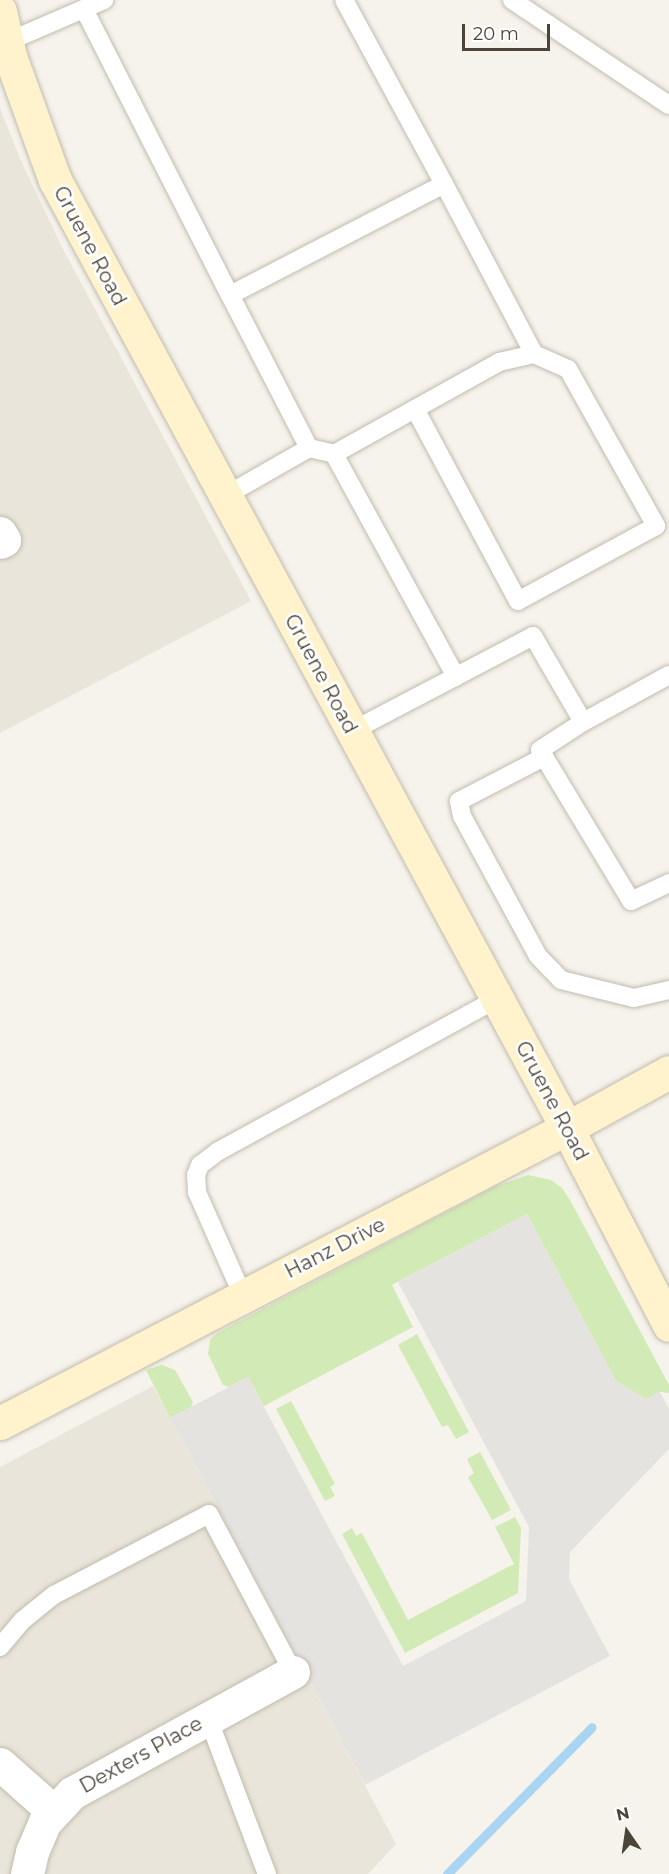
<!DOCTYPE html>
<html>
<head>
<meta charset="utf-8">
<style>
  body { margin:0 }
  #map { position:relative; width:669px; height:1874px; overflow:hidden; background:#f6f3ec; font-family:Montserrat,sans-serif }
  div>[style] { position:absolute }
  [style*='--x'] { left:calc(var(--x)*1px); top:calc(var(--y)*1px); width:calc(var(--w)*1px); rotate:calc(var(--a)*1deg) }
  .residential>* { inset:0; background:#eae5da }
  .green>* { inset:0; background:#d2eab5 }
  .parking>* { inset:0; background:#e5e3e0 }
  .stream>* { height:9px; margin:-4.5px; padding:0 4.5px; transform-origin:4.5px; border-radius:4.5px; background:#a9d4f2 }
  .roads { filter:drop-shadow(0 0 2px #c2bbae) drop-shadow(0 0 2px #c2bbae) }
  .lane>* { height:18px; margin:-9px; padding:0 9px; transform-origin:9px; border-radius:9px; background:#fff }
  .street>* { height:33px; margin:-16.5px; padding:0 16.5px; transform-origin:16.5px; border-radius:16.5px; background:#fff }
  .secondary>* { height:33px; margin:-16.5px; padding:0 16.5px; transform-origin:16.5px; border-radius:16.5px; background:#fff3cd }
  span { translate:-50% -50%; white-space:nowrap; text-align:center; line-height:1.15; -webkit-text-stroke:5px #fff; paint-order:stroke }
  .street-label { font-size:20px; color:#4b4439 }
  .north { position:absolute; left:597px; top:1802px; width:60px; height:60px; -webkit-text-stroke:4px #fff; paint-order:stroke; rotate:347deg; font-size:16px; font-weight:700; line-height:24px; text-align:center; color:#4b4439 }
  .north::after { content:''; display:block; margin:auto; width:21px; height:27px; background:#4b4439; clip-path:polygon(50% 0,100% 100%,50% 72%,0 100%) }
  .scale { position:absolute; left:462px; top:24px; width:88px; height:27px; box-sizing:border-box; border:3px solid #4b4439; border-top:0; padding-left:8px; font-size:18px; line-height:21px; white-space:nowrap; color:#4b4439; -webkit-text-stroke:4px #fff; paint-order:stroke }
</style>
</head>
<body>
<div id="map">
  <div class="residential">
    <i style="clip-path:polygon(0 108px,21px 161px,63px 249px,251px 601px,0 733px)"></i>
    <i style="clip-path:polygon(153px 1386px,396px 1844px,368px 1874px,0 1874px,0 1467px)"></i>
  </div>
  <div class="green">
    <i style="clip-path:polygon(528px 1175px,551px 1180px,562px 1188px,570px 1200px,669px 1385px,669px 1393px,660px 1392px,646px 1399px,616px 1381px,527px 1214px,392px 1285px,413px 1327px,264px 1406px,248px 1377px,229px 1387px,223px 1385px,208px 1354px,210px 1340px,217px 1333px,496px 1186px)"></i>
    <i style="clip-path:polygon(417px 1334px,469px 1432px,456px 1439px,448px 1425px,442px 1427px,398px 1345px)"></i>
    <i style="clip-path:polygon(162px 1365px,175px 1370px,193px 1402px,191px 1407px,170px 1418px,146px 1370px)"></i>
    <i style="clip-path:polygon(291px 1401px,335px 1484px,330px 1487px,335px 1496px,325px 1501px,276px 1409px)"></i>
    <i style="clip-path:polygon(480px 1452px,511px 1510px,492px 1520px,468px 1477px,474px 1473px,467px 1459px)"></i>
    <i style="clip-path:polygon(515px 1517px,521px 1528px,518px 1593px,405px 1653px,342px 1534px,352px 1528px,356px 1536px,362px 1533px,408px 1620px,514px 1564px,495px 1527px)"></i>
  </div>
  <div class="parking">
    <i style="clip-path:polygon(527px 1214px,616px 1381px,646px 1399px,660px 1392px,669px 1409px,669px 1449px,570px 1552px,569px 1579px,610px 1656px,365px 1785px,170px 1418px,248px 1377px,403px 1666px,526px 1601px,529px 1527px,398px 1282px)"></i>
  </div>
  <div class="stream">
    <i style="--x:447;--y:1874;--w:206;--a:-45.4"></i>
  </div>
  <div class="roads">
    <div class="lane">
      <i style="--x:512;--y:0;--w:189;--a:33.8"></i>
      <i style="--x:84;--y:9;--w:321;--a:63"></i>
      <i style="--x:230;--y:295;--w:241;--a:-27.4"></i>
      <i style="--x:444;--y:184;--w:209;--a:-118.5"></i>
      <i style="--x:7;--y:42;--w:106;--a:-23.4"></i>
      <i style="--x:444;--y:184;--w:192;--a:62.1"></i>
      <i style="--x:230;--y:295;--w:172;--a:62.7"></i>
      <i style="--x:334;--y:454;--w:254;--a:61.3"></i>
      <i style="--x:225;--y:496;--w:97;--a:-29.7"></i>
      <i style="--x:309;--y:448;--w:26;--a:13"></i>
      <i style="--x:334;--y:454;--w:189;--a:-29.1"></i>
      <i style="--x:499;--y:362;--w:36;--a:-13"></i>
      <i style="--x:534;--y:354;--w:37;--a:24"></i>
      <i style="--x:568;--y:369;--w:180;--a:60.7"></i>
      <i style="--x:656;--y:526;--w:157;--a:151.5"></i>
      <i style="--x:518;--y:601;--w:218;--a:-118.2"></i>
      <i style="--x:669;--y:675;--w:98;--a:151.3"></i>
      <i style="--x:583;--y:722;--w:51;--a:146.9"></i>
      <i style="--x:540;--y:750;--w:176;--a:58.9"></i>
      <i style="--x:631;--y:901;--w:42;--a:-25.3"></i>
      <i style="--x:352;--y:731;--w:204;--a:-27.7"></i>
      <i style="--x:533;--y:636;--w:99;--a:59.8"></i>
      <i style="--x:544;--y:757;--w:96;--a:152.6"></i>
      <i style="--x:459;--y:801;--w:15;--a:79"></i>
      <i style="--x:462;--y:816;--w:159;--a:61.5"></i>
      <i style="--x:538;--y:956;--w:33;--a:46"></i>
      <i style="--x:561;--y:980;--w:75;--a:13.9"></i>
      <i style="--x:634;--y:998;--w:36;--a:-13"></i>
      <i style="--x:243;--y:1296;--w:114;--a:-113.9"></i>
      <i style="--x:197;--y:1192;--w:17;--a:-93"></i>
      <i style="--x:196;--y:1175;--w:11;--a:-68"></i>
      <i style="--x:200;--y:1165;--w:21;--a:-37"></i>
      <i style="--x:217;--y:1152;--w:319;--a:-28.7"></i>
      <i style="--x:0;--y:1647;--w:35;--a:-50"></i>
      <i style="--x:23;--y:1620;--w:40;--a:-39"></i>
      <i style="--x:54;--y:1595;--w:175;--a:-27.6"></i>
      <i style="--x:209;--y:1514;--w:179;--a:62"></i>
      <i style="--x:208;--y:1718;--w:167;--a:69.3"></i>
    </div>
    <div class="street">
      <i style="--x:0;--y:533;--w:8;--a:60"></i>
      <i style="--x:4;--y:540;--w:4;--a:153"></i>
      <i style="--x:0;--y:1764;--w:71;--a:41.6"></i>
      <i style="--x:27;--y:1874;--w:23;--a:-77"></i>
      <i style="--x:32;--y:1852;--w:33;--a:-67"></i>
      <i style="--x:45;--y:1822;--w:40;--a:-47"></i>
      <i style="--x:72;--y:1793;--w:252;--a:-28.7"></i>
    </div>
    <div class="secondary">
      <i style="--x:0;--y:11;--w:46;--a:77.5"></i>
      <i style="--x:10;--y:56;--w:132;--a:70.1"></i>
      <i style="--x:55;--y:180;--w:1077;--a:61.63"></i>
      <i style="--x:567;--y:1128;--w:222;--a:62.6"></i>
      <i style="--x:0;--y:1423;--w:639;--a:-27.49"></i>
      <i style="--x:567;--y:1128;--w:116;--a:-28.8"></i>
    </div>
  </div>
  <div class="street-label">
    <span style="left:90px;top:246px;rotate:62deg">Gruene Road</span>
    <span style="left:321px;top:674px;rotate:62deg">Gruene Road</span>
    <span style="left:552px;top:1101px;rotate:62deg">Gruene Road</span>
    <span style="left:335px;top:1248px;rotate:-27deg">Hanz Drive</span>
    <span style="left:141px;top:1755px;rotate:-29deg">Dexters Place</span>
  </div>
  <div class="north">N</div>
  <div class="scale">20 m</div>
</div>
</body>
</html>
